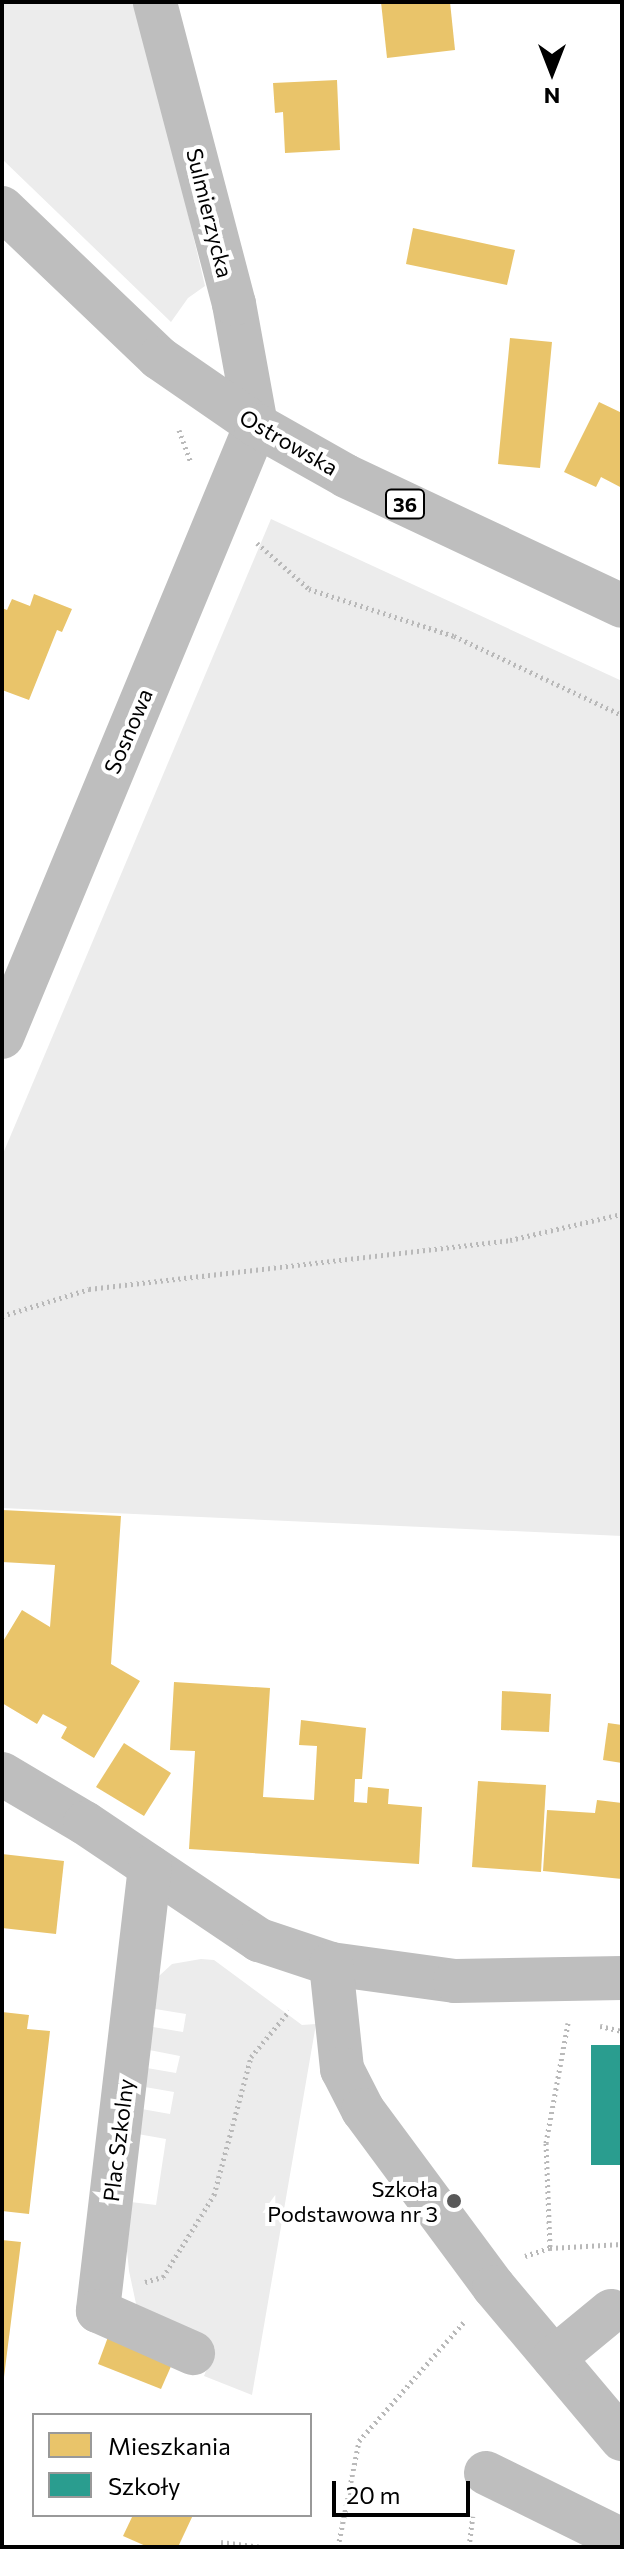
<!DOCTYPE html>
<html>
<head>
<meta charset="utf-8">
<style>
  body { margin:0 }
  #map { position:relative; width:624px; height:2549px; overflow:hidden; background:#fff; font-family:Commissioner,sans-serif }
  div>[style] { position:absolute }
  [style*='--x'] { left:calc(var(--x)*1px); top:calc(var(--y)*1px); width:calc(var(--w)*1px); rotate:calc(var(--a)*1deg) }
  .green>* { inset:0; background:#ececec }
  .homes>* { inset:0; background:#e9c46a }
  .schools>* { inset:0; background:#2a9d8f }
  .path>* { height:5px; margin-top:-2.5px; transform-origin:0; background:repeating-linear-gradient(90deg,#b9b9b9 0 2px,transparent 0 6px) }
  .minor>* { height:44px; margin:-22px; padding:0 22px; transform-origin:22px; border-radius:22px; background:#bebebe }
  .major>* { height:44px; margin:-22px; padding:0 22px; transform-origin:22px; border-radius:22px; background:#bebebe }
  .dots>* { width:22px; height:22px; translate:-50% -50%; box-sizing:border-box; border:4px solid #fff; border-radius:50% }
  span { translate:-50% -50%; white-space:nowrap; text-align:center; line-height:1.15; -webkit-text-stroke:8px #fff; paint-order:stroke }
  .shield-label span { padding:2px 6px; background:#fff; border:2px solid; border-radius:6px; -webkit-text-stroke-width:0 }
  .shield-label { font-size:20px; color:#000; font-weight:700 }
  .street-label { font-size:22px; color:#000 }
  .poi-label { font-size:22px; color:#000 }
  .right { translate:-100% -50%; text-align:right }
  .frame { position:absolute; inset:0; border:4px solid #000; pointer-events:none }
  .legend { position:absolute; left:32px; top:2413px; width:280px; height:104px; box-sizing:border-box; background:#fff; border:2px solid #999; margin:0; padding:10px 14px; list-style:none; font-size:24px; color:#000 }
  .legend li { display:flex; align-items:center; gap:16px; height:40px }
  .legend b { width:40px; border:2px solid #999 }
  .north { position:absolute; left:512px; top:32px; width:80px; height:80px; -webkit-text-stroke:6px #fff; paint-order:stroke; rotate:180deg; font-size:22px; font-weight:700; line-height:32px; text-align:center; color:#000 }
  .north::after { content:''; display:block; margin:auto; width:28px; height:36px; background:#000; clip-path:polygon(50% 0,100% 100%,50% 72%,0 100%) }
  .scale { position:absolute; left:332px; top:2481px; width:138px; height:36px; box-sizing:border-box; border:4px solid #000; border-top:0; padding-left:10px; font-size:24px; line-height:28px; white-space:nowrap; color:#000; -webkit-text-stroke:6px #fff; paint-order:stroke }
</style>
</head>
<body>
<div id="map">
  <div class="green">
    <i style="clip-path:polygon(2px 2px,138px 2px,205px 286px,188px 298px,171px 322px,2px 159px)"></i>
    <i style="clip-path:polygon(271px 519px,622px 681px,622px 1536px,2px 1508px,2px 1156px)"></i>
    <i style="clip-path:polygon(201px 1959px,214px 1960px,302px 2025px,316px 2024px,252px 2395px,204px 2376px,215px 2348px,138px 2313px,129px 2271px,122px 2201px,156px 2205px,166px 2139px,132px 2133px,136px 2108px,170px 2114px,174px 2092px,139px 2086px,141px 2067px,176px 2073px,180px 2056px,144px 2049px,147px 2026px,183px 2032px,186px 2014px,149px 2008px,159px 1976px,172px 1964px)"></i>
  </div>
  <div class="homes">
    <i style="clip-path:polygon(381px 2px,450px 2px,455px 50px,387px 58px)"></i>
    <i style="clip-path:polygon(337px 80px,340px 150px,285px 153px,283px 112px,275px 113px,273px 83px)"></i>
    <i style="clip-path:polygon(413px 228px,515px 250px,507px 285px,406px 264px)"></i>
    <i style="clip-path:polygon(510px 338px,552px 342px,540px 468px,498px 464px)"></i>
    <i style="clip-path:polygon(599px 402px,622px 413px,622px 488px,601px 477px,596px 487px,564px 472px)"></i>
    <i style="clip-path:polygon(34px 594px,72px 609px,62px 632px,57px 630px,29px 700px,2px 690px,2px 608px,7px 610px,12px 599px,30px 606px)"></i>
    <i style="clip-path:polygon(2px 1510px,121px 1516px,111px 1664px,140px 1681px,94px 1758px,61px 1738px,67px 1727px,43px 1714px,37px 1724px,2px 1703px,2px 1643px,22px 1610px,50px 1627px,55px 1565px,2px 1562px)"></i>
    <i style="clip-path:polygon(174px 1682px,270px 1688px,263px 1797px,314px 1800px,317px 1746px,299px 1745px,301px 1720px,366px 1728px,362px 1779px,355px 1779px,354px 1802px,367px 1803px,368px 1787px,389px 1789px,388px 1804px,422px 1807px,419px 1864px,189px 1849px,195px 1751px,170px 1750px)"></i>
    <i style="clip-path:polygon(502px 1691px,551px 1694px,549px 1732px,501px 1730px)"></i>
    <i style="clip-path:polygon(608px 1723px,622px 1725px,622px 1763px,603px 1760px)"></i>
    <i style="clip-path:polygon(124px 1743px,171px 1773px,144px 1816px,96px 1787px)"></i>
    <i style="clip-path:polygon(478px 1781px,546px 1785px,541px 1872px,472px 1867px)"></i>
    <i style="clip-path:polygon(597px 1800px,622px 1803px,622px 1879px,543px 1871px,547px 1810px,595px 1813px)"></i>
    <i style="clip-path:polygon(2px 1854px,64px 1861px,56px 1934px,2px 1928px)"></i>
    <i style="clip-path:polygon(2px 2012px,29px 2015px,27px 2029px,50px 2031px,29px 2214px,2px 2211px)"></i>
    <i style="clip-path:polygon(2px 2240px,21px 2242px,4px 2377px,2px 2377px)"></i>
    <i style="clip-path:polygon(108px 2337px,172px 2364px,161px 2389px,98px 2364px)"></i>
    <i style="clip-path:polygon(133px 2515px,193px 2515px,178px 2547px,148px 2547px,123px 2536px)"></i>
  </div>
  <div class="schools">
    <i style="clip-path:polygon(591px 2045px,622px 2045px,622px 2165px,591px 2165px)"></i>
  </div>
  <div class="path">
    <i style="--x:179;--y:430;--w:33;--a:70"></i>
    <i style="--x:257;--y:543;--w:69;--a:41.5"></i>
    <i style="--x:309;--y:589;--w:152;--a:18"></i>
    <i style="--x:454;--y:636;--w:186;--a:25.2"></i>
    <i style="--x:2;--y:1316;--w:91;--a:-17.2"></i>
    <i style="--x:89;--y:1289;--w:424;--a:-6.6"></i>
    <i style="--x:510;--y:1240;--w:115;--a:-13.1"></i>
    <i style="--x:568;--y:2023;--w:122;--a:100.4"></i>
    <i style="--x:546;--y:2143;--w:105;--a:87.8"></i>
    <i style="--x:550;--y:2248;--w:72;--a:-3.2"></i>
    <i style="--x:600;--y:2026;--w:23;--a:13"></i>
    <i style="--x:525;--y:2256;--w:26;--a:-18"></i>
    <i style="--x:145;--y:2282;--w:19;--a:-16"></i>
    <i style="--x:163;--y:2277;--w:97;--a:-58.1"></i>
    <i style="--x:214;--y:2195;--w:143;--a:-75"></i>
    <i style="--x:251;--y:2057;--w:60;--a:-50.4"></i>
    <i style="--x:221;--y:2547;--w:5;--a:-90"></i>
    <i style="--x:221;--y:2542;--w:39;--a:7"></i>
    <i style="--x:338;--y:2547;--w:108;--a:-78.8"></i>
    <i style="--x:359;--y:2441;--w:159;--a:-48.6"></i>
    <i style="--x:469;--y:2547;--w:31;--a:-83"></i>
  </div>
  <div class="minor">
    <i style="--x:2;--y:1037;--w:663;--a:-67.46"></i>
    <i style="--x:256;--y:425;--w:123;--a:-100.3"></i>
    <i style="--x:234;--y:304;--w:312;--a:-104.7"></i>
    <i style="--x:2;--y:1774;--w:96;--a:30.6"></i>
    <i style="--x:85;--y:1823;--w:210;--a:33.9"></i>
    <i style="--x:259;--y:1940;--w:76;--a:18.4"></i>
    <i style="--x:331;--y:1964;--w:125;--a:7.8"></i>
    <i style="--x:455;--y:1981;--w:167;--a:-1"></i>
    <i style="--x:150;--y:1867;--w:447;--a:96.7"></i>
    <i style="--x:98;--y:2311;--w:104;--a:23.9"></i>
    <i style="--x:331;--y:1964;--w:106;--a:84"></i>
    <i style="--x:342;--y:2069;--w:46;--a:62.9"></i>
    <i style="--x:363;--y:2110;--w:220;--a:53.5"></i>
    <i style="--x:494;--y:2287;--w:199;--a:49.9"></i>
    <i style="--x:554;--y:2358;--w:74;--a:-39.5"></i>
    <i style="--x:486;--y:2473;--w:152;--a:26.2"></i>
  </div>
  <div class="major">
    <i style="--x:2;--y:208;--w:217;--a:43.7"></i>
    <i style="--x:159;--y:358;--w:118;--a:34.6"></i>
    <i style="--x:256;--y:425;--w:103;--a:29.5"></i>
    <i style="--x:346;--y:476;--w:305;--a:25.2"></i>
  </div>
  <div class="dots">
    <i style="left:454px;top:2201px;background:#595959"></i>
  </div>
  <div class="shield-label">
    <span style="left:405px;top:504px">36</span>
  </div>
  <div class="street-label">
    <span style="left:210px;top:213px;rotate:76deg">Sulmierzycka</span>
    <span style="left:289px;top:442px;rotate:30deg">Ostrowska</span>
    <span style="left:128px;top:731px;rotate:-67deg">Sosnowa</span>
    <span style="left:118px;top:2140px;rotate:-83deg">Plac Szkolny</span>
  </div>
  <div class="poi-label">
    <span class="right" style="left:438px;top:2201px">Szkoła<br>Podstawowa nr 3</span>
  </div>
  <div class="frame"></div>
  <ul class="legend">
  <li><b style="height:22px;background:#e9c46a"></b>Mieszkania</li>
  <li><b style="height:22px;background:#2a9d8f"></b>Szkoły</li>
  </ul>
  <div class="north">N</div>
  <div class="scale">20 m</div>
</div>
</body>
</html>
